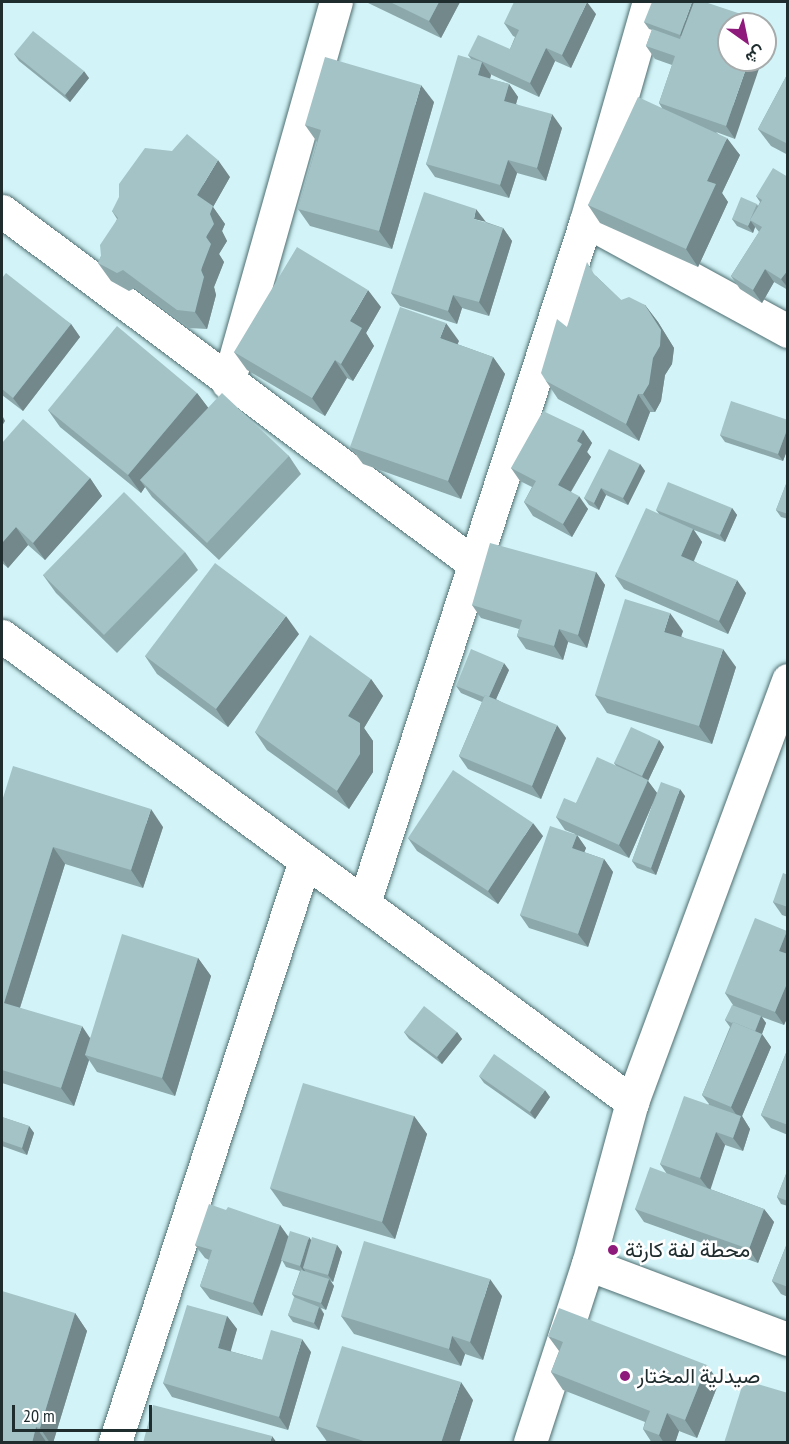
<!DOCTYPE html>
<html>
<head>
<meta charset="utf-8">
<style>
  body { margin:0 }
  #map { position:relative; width:789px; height:1444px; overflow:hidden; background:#d2f4f8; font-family:"PT Sans Narrow",Vazirmatn,sans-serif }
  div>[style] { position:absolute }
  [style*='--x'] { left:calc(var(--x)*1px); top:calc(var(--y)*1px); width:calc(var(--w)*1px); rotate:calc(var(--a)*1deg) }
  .roads { filter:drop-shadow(0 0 2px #4f6e71) drop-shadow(0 0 2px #4f6e71) }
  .minor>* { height:33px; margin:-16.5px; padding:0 16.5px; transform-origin:16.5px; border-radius:16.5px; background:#fff }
  .tertiary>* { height:33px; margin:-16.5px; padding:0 16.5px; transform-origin:16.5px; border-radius:16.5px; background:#fff }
  .wall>* { inset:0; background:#8ca8ab }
  .shaded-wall>* { inset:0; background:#72888b }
  .building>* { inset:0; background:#a3c3c7 }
  .dots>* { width:16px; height:16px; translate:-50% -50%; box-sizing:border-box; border:3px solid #fff; border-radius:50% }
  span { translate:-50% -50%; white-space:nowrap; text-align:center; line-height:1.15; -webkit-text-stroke:5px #fff; paint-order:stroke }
  .poi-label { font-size:21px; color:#202d2f }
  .left { translate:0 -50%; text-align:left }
  .frame { position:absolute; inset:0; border:3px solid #202d2f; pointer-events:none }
  .north { position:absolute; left:717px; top:12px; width:60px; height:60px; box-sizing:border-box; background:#fff; border:2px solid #a6abac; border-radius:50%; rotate:147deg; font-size:16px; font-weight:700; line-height:24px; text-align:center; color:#202d2f }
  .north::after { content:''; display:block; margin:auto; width:21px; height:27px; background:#8e1a7b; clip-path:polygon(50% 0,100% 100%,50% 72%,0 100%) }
  .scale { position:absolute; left:12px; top:1405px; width:140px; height:27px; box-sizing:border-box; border:3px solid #202d2f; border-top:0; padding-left:8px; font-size:18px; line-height:21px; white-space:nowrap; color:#202d2f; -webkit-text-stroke:4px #fff; paint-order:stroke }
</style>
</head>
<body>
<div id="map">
  <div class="roads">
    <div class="minor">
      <i style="--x:2;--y:211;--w:588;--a:36.77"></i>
      <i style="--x:586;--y:221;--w:230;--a:28.6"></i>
      <i style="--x:228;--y:383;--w:396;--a:-74.2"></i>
      <i style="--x:2;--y:636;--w:784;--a:36.49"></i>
      <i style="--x:364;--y:903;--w:717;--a:-71.97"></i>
      <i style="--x:586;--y:221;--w:228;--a:-74"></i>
      <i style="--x:115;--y:1442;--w:612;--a:-71.92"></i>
    </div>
    <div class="tertiary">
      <i style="--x:588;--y:1264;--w:214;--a:20.6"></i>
      <i style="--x:530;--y:1442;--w:187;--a:-72"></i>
      <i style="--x:588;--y:1264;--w:168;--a:-74.8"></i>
      <i style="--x:632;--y:1102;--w:450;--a:-69.7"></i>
    </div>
  </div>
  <div class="wall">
    <i style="clip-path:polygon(366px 2px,460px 2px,441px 38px)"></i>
    <i style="clip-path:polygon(596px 14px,571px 68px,555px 61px,539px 97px,490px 74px,491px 75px,490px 79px,509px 84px,518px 97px,516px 104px,562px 128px,546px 181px,517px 173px,509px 198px,435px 177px,426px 164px,471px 59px,468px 55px,510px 49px,515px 37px,513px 36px,504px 23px)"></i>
    <i style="clip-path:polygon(762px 21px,765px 24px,729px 24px,735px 139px,716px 132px,740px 155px,722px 193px,728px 202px,698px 267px,600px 223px,588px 205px,662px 108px,659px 103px,672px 65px,655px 59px,646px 46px,652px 30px,649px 29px,644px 22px)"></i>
    <i style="clip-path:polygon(14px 54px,89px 78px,70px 102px,19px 61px)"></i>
    <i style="clip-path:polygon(788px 73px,788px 155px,771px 146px,758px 129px)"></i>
    <i style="clip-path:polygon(434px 102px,392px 249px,310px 226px,298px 209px,317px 142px,305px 125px)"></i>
    <i style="clip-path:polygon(230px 177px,213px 207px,225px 224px,222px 231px,227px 241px,219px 254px,224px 262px,214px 287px,216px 295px,207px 329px,189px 328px,135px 288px,129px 291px,111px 281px,98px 263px,117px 219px,112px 211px)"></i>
    <i style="clip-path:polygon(788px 177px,788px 290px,774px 282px,762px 303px,740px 289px,731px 276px,759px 232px,755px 227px,753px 233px,737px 226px,732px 219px,757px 204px,758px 206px,760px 202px,756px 196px)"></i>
    <i style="clip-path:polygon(486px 222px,503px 228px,512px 241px,489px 316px,462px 308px,457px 324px,400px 306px,391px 293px)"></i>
    <i style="clip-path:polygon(596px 276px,621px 300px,645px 305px,658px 322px,674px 348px,672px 364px,665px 375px,661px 401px,655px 412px,650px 412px,639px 441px,558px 399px,546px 381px,567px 327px)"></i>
    <i style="clip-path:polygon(2px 278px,71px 324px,80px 337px,23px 411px,2px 395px)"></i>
    <i style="clip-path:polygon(381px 307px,366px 333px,374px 346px,353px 381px,347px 378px,325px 416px,247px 370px,234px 352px)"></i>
    <i style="clip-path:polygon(459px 341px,457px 344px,493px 357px,505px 374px,461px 499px,363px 464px,350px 447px)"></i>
    <i style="clip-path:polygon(197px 393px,208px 408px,289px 456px,301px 474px,219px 560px,152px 497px,145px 487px,141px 493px,60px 427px,48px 410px)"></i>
    <i style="clip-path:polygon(788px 420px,788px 448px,783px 461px,725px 442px,720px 435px)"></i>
    <i style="clip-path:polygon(583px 430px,592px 443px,587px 452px,591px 457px,571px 492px,588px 509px,572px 537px,533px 516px,524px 502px,532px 487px,520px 481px,511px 468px)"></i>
    <i style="clip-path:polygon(2px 443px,90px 478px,102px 496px,45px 560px,28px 545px,8px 568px,2px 563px)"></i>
    <i style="clip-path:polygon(640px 464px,645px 471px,628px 505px,606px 495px,599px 510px,589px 505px,584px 498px)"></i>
    <i style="clip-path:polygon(788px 479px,788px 519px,781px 517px,776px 510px)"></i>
    <i style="clip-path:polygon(732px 508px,737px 515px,725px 542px,694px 530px,702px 542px,694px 561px,746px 593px,728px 634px,624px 589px,615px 576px,659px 514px,656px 510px)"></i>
    <i style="clip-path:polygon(185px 552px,198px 570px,117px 653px,56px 593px,43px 575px)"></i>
    <i style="clip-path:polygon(596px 572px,605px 585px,587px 648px,568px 642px,563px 660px,526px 649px,517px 636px,519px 629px,481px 618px,472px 605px)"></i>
    <i style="clip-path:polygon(683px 631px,681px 636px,736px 667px,712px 744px,607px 713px,595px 695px)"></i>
    <i style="clip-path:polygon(299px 634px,228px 727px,157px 674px,145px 656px)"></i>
    <i style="clip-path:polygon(509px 670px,496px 699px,566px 738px,541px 799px,468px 769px,459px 756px,482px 702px,461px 693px,456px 686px)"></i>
    <i style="clip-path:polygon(371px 679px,383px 696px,364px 728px,373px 741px,373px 772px,349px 809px,267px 750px,255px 732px)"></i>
    <i style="clip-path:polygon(659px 740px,664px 747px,648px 781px,657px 793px,685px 796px,656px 875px,637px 868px,632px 861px,654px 801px,629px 858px,577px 835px,586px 848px,584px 852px,604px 859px,613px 872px,588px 947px,529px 928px,520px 915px,575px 834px,565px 830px,556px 817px,576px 803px,616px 766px,614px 763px)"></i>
    <i style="clip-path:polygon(2px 801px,163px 827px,143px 888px,65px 864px,20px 1008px,90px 1038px,198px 958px,211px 976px,175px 1096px,97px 1072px,89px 1060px,74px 1106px,2px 1083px)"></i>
    <i style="clip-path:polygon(543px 836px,498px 904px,417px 851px,408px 838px)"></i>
    <i style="clip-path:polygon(788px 875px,788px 917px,782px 915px,773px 902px)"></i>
    <i style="clip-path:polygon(787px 931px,788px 1016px,784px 1025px,762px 1017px,766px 1023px,762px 1034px,771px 1047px,742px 1116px,750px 1129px,743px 1151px,725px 1145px,710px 1189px,764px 1209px,774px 1222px,758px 1263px,644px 1222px,635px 1209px,667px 1174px,660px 1164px,709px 1104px,702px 1095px,730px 1027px,725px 1020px,733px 1005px,725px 993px)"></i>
    <i style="clip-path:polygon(404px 1032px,457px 1032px,462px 1039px,442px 1064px,409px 1039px)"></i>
    <i style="clip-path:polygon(788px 1048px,788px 1135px,771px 1128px,761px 1115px)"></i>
    <i style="clip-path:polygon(479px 1076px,550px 1097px,535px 1119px,484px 1083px)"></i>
    <i style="clip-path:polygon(414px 1116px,427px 1134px,395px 1239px,283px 1206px,270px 1188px)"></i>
    <i style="clip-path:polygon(2px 1117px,29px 1126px,34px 1133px,27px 1155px,2px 1146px)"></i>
    <i style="clip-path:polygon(788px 1169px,788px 1206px,781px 1204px,777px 1197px)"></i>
    <i style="clip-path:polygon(226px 1210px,280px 1225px,288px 1236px,337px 1245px,342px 1252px,333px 1282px,331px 1281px,334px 1286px,326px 1310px,321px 1308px,324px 1314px,319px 1330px,293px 1322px,288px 1315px,295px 1298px,292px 1294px,300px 1271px,286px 1267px,282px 1260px,262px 1316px,210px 1299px,200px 1286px,209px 1260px,205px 1258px,195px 1245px)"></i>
    <i style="clip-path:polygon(788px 1241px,788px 1297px,781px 1294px,772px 1281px)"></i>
    <i style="clip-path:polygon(502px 1296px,483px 1360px,465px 1354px,461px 1366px,354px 1334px,341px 1316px)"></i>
    <i style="clip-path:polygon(75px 1313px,87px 1331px,53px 1443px,2px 1443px)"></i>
    <i style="clip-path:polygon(227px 1316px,237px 1329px,230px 1351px,262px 1360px,311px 1352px,288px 1430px,172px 1397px,163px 1383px)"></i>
    <i style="clip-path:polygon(548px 1336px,719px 1382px,697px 1438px,679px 1431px,675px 1443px,652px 1443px,643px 1429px,645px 1422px,563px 1390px,551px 1372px,559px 1351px)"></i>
    <i style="clip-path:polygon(473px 1400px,459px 1443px,328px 1443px,316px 1426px)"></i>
  </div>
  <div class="shaded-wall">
    <i style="clip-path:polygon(439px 2px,460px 2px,441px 38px,429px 21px)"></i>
    <i style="clip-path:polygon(587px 2px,596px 14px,571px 68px,562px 55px)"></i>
    <i style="clip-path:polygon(692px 2px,699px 2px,685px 42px,680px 35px)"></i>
    <i style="clip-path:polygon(765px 25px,771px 34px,765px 52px)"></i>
    <i style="clip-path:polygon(546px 48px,555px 61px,539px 97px,530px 83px)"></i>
    <i style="clip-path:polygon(749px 60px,762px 60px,735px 139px,726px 126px)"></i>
    <i style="clip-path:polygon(482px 62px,491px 75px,487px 89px,478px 75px)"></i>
    <i style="clip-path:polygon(84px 71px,89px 78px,70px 102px,65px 95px)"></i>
    <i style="clip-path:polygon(509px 84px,518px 97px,513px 114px,504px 101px)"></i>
    <i style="clip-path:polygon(421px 85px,434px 102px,392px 249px,379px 231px)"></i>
    <i style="clip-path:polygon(552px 114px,562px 128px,546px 181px,537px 168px)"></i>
    <i style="clip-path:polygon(727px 138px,740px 155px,722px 193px,728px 202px,698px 267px,686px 249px,707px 181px)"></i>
    <i style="clip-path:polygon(218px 160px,230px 177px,213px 207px,225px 224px,222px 231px,227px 241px,219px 254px,224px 262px,214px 287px,216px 295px,207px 329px,195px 312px,210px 214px,197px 195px)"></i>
    <i style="clip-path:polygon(508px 160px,517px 173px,509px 198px,500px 185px)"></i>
    <i style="clip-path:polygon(476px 209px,486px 222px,474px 219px)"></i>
    <i style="clip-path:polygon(750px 220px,755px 227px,753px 233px,748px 226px)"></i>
    <i style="clip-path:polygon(503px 228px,512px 241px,489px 316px,479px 302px)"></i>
    <i style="clip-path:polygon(765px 269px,774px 282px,762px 303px,753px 290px)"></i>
    <i style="clip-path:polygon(788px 270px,788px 288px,781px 279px)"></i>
    <i style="clip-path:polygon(368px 290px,381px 307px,366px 333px,374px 346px,353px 381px,341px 364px,350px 321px)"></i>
    <i style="clip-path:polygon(453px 295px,462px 308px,457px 324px,448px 311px)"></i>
    <i style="clip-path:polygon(645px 305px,658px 322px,674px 348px,672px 364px,665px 375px,661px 401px,655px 412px,643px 394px)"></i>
    <i style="clip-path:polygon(446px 323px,459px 341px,452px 356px,440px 338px)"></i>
    <i style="clip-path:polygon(71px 324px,80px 337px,23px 411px,13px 398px)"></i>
    <i style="clip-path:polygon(493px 357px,505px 374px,461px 499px,448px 481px)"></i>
    <i style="clip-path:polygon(335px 360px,347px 378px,325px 416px,312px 398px)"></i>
    <i style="clip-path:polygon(197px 393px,210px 410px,140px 480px,145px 487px,141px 493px,128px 475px)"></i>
    <i style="clip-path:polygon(638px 394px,650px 412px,639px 441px,626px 424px)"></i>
    <i style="clip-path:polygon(2px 415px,5px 421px,2px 426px)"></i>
    <i style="clip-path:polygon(788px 427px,788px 448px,783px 461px,778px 454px)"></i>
    <i style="clip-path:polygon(583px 430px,592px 443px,587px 452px,591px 457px,567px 498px,558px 485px,577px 441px)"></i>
    <i style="clip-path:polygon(640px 464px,645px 471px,628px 505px,623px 498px)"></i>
    <i style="clip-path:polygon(90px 478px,102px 496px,45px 560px,33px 543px)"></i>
    <i style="clip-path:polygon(601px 488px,606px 495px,599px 510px,594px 503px)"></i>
    <i style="clip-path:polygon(579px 496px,588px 509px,572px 537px,563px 524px)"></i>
    <i style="clip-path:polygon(732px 508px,737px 515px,725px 542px,720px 535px)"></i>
    <i style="clip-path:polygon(16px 527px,28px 545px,8px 568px,2px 559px,2px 543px)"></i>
    <i style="clip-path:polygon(693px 529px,702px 542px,690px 569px,681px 556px)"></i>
    <i style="clip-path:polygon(596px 572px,605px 585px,587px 648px,578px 635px)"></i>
    <i style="clip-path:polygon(737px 580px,746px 593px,728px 634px,719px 621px)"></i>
    <i style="clip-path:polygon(670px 613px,683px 631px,677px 649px,664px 632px)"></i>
    <i style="clip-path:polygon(286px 616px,299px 634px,228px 727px,216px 709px)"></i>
    <i style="clip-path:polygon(559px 629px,568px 642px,563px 660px,554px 646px)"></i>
    <i style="clip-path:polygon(723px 649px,736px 667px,712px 744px,699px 726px)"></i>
    <i style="clip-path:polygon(504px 663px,509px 670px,493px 706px,488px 699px)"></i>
    <i style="clip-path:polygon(371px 679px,383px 696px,364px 728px,373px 741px,373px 772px,349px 809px,337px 791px,348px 716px)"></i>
    <i style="clip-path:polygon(557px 725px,566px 738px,541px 799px,532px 786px)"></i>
    <i style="clip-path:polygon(659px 740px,664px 747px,648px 781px,657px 793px,629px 858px,619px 845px,647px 783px,642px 776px)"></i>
    <i style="clip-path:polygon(680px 789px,685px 796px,656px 875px,651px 868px)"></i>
    <i style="clip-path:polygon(151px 809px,163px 827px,143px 888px,131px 870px)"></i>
    <i style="clip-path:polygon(533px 823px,543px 836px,498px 904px,488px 891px)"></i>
    <i style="clip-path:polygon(577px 835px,586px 848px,581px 861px,572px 848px)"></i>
    <i style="clip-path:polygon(53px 847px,65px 864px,16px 1020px,4px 1003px)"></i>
    <i style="clip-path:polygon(604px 859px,613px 872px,588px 947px,578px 934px)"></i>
    <i style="clip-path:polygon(787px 931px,788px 932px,788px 963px,779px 951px)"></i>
    <i style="clip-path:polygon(198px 958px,211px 976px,175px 1096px,162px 1078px)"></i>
    <i style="clip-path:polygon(788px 981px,788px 1016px,784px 1025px,775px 1012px)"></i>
    <i style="clip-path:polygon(761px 1016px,766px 1023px,760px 1039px,755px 1032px)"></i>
    <i style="clip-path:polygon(82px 1026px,94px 1044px,85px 1055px,89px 1060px,74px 1106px,61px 1088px)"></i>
    <i style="clip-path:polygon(457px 1032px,462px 1039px,442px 1064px,437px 1057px)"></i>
    <i style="clip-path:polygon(762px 1034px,771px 1047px,742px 1116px,750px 1129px,743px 1151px,733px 1138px,740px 1120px,731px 1107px)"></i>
    <i style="clip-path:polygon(545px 1090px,550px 1097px,535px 1119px,530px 1112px)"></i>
    <i style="clip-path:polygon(414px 1116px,427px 1134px,395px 1239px,382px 1222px)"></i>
    <i style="clip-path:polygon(29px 1126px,34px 1133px,27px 1155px,22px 1148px)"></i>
    <i style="clip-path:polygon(716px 1132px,725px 1145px,710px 1191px,700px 1178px)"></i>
    <i style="clip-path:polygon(764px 1209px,774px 1222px,758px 1263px,749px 1249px)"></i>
    <i style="clip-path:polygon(280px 1225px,289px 1238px,262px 1316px,253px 1303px)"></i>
    <i style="clip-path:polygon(309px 1237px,314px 1244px,303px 1268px,305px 1271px,305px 1273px,300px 1266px)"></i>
    <i style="clip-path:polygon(337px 1245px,342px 1252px,333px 1282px,328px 1275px)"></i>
    <i style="clip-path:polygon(329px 1279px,334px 1286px,326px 1310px,321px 1303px)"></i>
    <i style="clip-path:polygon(490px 1279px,502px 1296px,483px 1360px,470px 1342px)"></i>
    <i style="clip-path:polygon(319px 1307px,324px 1314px,319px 1330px,314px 1323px)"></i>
    <i style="clip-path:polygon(75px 1313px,87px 1331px,53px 1443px,50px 1443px,40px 1428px)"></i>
    <i style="clip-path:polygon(227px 1316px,237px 1329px,228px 1361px,218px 1348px)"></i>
    <i style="clip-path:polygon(452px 1336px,465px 1354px,461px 1366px,449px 1349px)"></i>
    <i style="clip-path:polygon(302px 1339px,311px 1352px,288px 1430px,279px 1417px)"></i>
    <i style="clip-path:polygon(707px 1365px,719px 1382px,697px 1438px,685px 1420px)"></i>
    <i style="clip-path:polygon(461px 1382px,473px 1400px,459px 1443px,441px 1443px)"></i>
    <i style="clip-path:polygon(667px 1413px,679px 1431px,675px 1443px,664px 1443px,659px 1435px)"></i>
    <i style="clip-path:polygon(36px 1427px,47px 1443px,32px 1443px)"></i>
    <i style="clip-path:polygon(272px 1436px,277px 1443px,270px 1443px)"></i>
  </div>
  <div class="building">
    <i style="clip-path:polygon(390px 2px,439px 2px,429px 21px)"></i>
    <i style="clip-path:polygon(514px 2px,587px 2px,562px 55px,546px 48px,530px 83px,468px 55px,478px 35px,510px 49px,519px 30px,504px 23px)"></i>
    <i style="clip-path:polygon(652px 2px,692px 2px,680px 35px,644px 22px)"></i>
    <i style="clip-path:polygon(694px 2px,705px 2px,762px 21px,761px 24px,729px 24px,729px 60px,749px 60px,726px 126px,659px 103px,675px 56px,646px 46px,652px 29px,680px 39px)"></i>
    <i style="clip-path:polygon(33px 31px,84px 71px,65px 95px,14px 54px)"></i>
    <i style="clip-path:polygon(458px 55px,482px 62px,478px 75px,509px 84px,504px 101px,552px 114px,537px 168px,508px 160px,500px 185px,426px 164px)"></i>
    <i style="clip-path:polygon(325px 57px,421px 85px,379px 231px,298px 209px,321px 130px,305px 125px)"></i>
    <i style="clip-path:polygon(788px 73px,788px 144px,758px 129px)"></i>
    <i style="clip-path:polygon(638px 97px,727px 138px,707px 181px,716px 184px,686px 249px,588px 205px)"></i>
    <i style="clip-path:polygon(187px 134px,218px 160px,197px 195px,213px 206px,210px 214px,214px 224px,206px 237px,211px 244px,201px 270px,204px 277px,195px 312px,177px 310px,123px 270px,117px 273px,98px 263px,101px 256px,100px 245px,118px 218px,112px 211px,119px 197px,119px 184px,145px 148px,172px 151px)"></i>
    <i style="clip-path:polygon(773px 168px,788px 177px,788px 270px,781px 279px,765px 269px,753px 290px,731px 276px,762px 227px,750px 220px,762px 200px,756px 196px)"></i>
    <i style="clip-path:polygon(424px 192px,476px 209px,474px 219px,503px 228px,479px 302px,453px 295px,448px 311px,391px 293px)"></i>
    <i style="clip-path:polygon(741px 197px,757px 204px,750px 220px,751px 220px,748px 226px,732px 219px)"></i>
    <i style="clip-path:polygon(297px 247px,368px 290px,350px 321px,362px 328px,341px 364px,335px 360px,312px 398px,234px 352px)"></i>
    <i style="clip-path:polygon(587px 262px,594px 274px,621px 300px,629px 297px,645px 305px,661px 330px,660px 346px,653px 358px,649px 384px,643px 394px,638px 394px,626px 424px,546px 381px,541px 373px,557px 319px,567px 327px)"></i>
    <i style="clip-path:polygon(6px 273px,71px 324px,13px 398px,2px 389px,2px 278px)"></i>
    <i style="clip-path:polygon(400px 307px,446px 323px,440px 338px,493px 357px,448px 481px,350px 447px)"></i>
    <i style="clip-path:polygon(117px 326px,197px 393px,128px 475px,48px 410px)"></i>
    <i style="clip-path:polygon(222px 393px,289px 456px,207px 543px,140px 480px)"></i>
    <i style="clip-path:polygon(731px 401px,788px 420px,788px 427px,778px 454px,720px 435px)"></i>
    <i style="clip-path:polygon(543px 411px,583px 430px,577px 441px,582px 444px,558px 485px,579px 496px,563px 524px,524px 502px,536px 481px,511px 468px)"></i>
    <i style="clip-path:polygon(23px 419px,90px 478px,33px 543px,16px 527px,2px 543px,2px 443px)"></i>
    <i style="clip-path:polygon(609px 449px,640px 464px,623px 498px,601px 488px,594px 503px,584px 498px)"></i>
    <i style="clip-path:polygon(788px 479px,788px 514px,776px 510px)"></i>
    <i style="clip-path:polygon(668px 482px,732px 508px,720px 535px,656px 510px)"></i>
    <i style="clip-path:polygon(124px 492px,185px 552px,104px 635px,43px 575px)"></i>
    <i style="clip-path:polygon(646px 508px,693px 529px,681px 556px,737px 580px,719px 621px,615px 576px)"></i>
    <i style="clip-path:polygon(490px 543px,596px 572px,578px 635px,559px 629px,554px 646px,517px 636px,522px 620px,472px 605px)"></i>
    <i style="clip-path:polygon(215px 563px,286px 616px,216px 709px,145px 656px)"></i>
    <i style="clip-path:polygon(625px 599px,670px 613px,664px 632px,723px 649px,699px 726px,595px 695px)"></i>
    <i style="clip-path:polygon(310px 635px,371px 679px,348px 716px,360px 723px,360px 754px,337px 791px,255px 732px)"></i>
    <i style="clip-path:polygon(471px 649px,504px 663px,489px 697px,485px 695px,484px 697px,456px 686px)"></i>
    <i style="clip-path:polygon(485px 695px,557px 725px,532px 786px,459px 756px)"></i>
    <i style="clip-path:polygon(631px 727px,659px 740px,642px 776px,614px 763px)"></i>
    <i style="clip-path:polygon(597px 757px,648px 780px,619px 845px,556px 817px,564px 798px,576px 803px)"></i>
    <i style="clip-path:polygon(13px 766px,151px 809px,131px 870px,53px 847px,4px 1003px,82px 1026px,61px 1088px,2px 1070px,2px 801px)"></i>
    <i style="clip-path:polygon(453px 770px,533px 823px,488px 891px,408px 838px)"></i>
    <i style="clip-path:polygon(661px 782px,680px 789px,651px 868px,632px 861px)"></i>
    <i style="clip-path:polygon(550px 826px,577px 835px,572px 848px,604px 859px,578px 934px,520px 915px)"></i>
    <i style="clip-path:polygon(783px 873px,788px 875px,788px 907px,773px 902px)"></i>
    <i style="clip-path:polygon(755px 918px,787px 931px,779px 951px,788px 954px,788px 981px,775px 1012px,725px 993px)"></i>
    <i style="clip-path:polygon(122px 934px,198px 958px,162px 1078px,85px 1055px)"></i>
    <i style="clip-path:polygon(732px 1005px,761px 1016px,755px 1031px,733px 1022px,732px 1023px,725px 1020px)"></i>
    <i style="clip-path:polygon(424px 1006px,457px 1032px,437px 1057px,404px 1032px)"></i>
    <i style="clip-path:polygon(733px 1022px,762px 1034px,731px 1107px,702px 1095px)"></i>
    <i style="clip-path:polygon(788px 1048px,788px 1125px,761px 1115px)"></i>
    <i style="clip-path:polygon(494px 1054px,545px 1090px,530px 1112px,479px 1076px)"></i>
    <i style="clip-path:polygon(303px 1083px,414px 1116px,382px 1222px,270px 1188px)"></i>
    <i style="clip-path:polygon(684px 1096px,741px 1116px,733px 1138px,716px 1132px,700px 1178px,660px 1164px)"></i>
    <i style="clip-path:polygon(2px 1117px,29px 1126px,22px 1148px,2px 1141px)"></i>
    <i style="clip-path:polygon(650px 1167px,764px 1209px,749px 1249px,635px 1209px)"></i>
    <i style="clip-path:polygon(788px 1169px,788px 1201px,777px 1197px)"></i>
    <i style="clip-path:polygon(209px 1204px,226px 1210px,228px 1207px,280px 1225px,253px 1303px,200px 1286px,212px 1250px,195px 1245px)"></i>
    <i style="clip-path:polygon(290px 1231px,309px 1237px,300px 1266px,281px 1260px)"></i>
    <i style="clip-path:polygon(312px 1237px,337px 1245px,328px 1275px,303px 1268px)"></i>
    <i style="clip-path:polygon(364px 1241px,490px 1279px,470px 1342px,452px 1336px,449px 1349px,341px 1316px)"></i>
    <i style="clip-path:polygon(788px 1241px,788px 1287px,772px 1281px)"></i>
    <i style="clip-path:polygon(301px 1270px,329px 1279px,321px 1303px,292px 1294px)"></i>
    <i style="clip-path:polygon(2px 1291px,75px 1313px,40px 1428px,36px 1427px,32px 1443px,2px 1443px)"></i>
    <i style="clip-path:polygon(294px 1297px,319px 1307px,314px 1323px,288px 1315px)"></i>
    <i style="clip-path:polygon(187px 1305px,227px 1316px,218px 1348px,262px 1360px,271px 1330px,302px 1339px,279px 1417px,163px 1383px)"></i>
    <i style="clip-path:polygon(559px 1308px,707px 1365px,685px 1420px,667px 1413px,659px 1435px,643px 1429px,650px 1411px,551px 1372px,563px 1342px,548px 1336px)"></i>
    <i style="clip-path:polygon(342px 1346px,461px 1382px,441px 1443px,370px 1443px,316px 1426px)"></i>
    <i style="clip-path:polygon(744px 1380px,788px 1393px,788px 1443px,724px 1443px)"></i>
    <i style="clip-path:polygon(153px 1405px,272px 1436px,270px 1443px,143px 1443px)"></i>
  </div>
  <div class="dots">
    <i style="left:613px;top:1250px;background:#8e1a7b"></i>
    <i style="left:625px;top:1376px;background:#8e1a7b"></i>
  </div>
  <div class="poi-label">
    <span class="left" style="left:625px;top:1250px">محطة لفة كارثة</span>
    <span class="left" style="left:637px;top:1376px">صيدلية المختار</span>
  </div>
  <div class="frame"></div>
  <div class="north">ش</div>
  <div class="scale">20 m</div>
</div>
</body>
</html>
